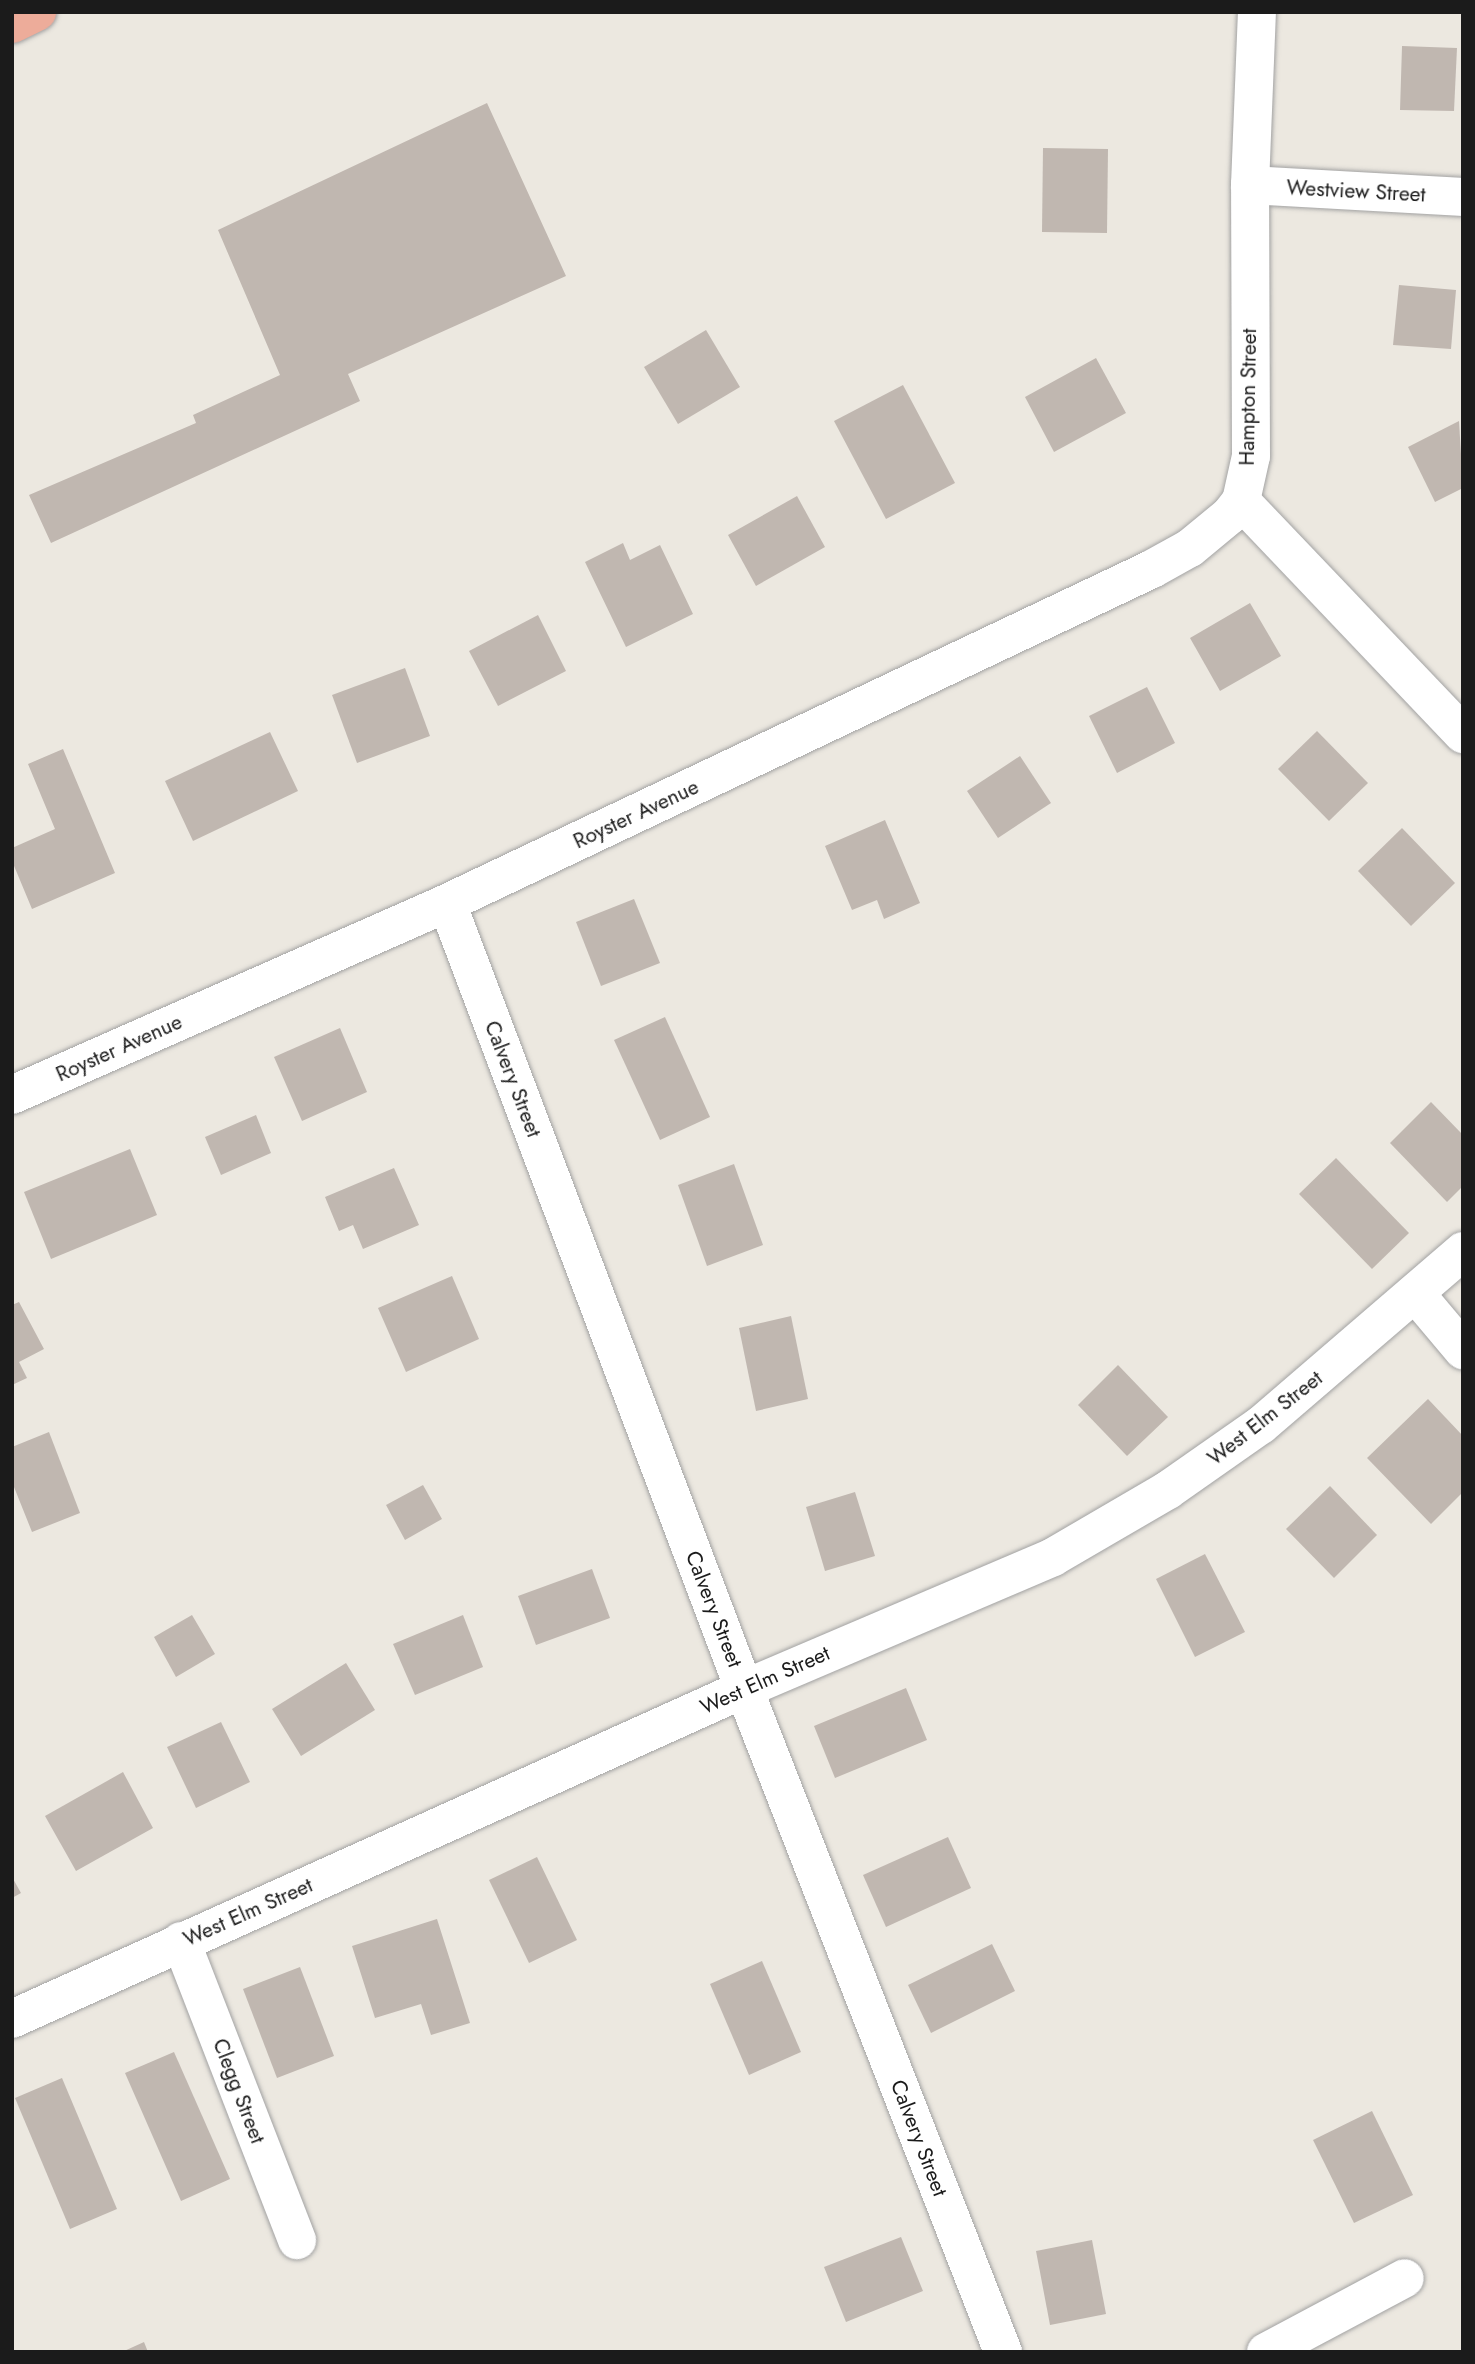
<!DOCTYPE html>
<html>
<head>
<meta charset="utf-8">
<style>
  body { margin:0 }
  #map { position:relative; width:1475px; height:2364px; overflow:hidden; background:#ece8e0; font-family:Jost,sans-serif }
  div>[style] { position:absolute }
  [style*='--x'] { left:calc(var(--x)*1px); top:calc(var(--y)*1px); width:calc(var(--w)*1px); rotate:calc(var(--a)*1deg) }
  .building>* { inset:0; background:#c0b7b0 }
  .roads { filter:drop-shadow(0 0 2px #a2a2a2) drop-shadow(0 0 2px #a2a2a2) }
  .minor>* { height:38px; margin:-19px; padding:0 19px; transform-origin:19px; border-radius:19px; background:#fff }
  .trunk>* { height:38px; margin:-19px; padding:0 19px; transform-origin:19px; border-radius:19px; background:#edac9a }
  span { translate:-50% -50%; white-space:nowrap; text-align:center; line-height:1.15; -webkit-text-stroke:6px #fff; paint-order:stroke }
  .street-label { font-size:21px; color:#1b1b1b }
  .frame { position:absolute; inset:0; border:14px solid #1b1b1b; pointer-events:none }
</style>
</head>
<body>
<div id="map">
  <div class="building">
    <i style="clip-path:polygon(1402px 46px,1457px 48px,1454px 111px,1400px 110px)"></i>
    <i style="clip-path:polygon(487px 103px,566px 276px,348px 374px,360px 401px,51px 543px,29px 495px,196px 423px,193px 415px,280px 375px,218px 230px)"></i>
    <i style="clip-path:polygon(1043px 148px,1108px 149px,1107px 233px,1042px 232px)"></i>
    <i style="clip-path:polygon(1399px 285px,1456px 290px,1451px 349px,1393px 345px)"></i>
    <i style="clip-path:polygon(706px 330px,740px 387px,678px 424px,644px 367px)"></i>
    <i style="clip-path:polygon(1096px 358px,1126px 413px,1054px 452px,1025px 397px)"></i>
    <i style="clip-path:polygon(903px 385px,955px 483px,886px 519px,834px 421px)"></i>
    <i style="clip-path:polygon(1459px 421px,1463px 488px,1435px 502px,1408px 447px)"></i>
    <i style="clip-path:polygon(797px 496px,825px 547px,756px 586px,728px 535px)"></i>
    <i style="clip-path:polygon(623px 543px,630px 560px,660px 545px,693px 614px,626px 647px,585px 562px)"></i>
    <i style="clip-path:polygon(1250px 603px,1281px 656px,1220px 691px,1190px 638px)"></i>
    <i style="clip-path:polygon(538px 615px,566px 671px,498px 706px,469px 651px)"></i>
    <i style="clip-path:polygon(405px 668px,430px 736px,357px 763px,332px 695px)"></i>
    <i style="clip-path:polygon(1147px 687px,1175px 743px,1117px 773px,1089px 716px)"></i>
    <i style="clip-path:polygon(1317px 731px,1368px 783px,1329px 821px,1278px 769px)"></i>
    <i style="clip-path:polygon(270px 732px,298px 791px,193px 841px,165px 781px)"></i>
    <i style="clip-path:polygon(63px 749px,115px 873px,32px 909px,12px 861px,12px 848px,55px 829px,28px 764px)"></i>
    <i style="clip-path:polygon(1020px 756px,1051px 803px,998px 838px,967px 791px)"></i>
    <i style="clip-path:polygon(885px 820px,920px 903px,884px 919px,877px 900px,852px 910px,825px 846px)"></i>
    <i style="clip-path:polygon(1402px 828px,1455px 883px,1411px 926px,1358px 871px)"></i>
    <i style="clip-path:polygon(634px 899px,660px 963px,601px 986px,576px 922px)"></i>
    <i style="clip-path:polygon(665px 1017px,710px 1117px,660px 1140px,614px 1040px)"></i>
    <i style="clip-path:polygon(340px 1028px,367px 1092px,302px 1121px,274px 1057px)"></i>
    <i style="clip-path:polygon(1431px 1102px,1463px 1135px,1463px 1186px,1447px 1202px,1390px 1143px)"></i>
    <i style="clip-path:polygon(256px 1115px,271px 1153px,221px 1175px,205px 1137px)"></i>
    <i style="clip-path:polygon(130px 1149px,157px 1215px,51px 1259px,24px 1192px)"></i>
    <i style="clip-path:polygon(1336px 1158px,1409px 1233px,1372px 1269px,1299px 1194px)"></i>
    <i style="clip-path:polygon(734px 1164px,763px 1245px,707px 1266px,678px 1185px)"></i>
    <i style="clip-path:polygon(394px 1168px,419px 1225px,363px 1249px,353px 1225px,339px 1231px,325px 1197px)"></i>
    <i style="clip-path:polygon(452px 1276px,479px 1339px,406px 1372px,378px 1308px)"></i>
    <i style="clip-path:polygon(19px 1302px,44px 1349px,19px 1362px,27px 1378px,12px 1385px,12px 1305px)"></i>
    <i style="clip-path:polygon(791px 1316px,808px 1399px,756px 1411px,739px 1328px)"></i>
    <i style="clip-path:polygon(1118px 1365px,1168px 1417px,1127px 1456px,1078px 1405px)"></i>
    <i style="clip-path:polygon(1428px 1399px,1463px 1436px,1463px 1492px,1431px 1524px,1367px 1458px)"></i>
    <i style="clip-path:polygon(49px 1432px,80px 1513px,32px 1532px,12px 1482px,12px 1447px)"></i>
    <i style="clip-path:polygon(423px 1485px,442px 1519px,405px 1540px,386px 1505px)"></i>
    <i style="clip-path:polygon(1330px 1486px,1377px 1535px,1334px 1578px,1286px 1529px)"></i>
    <i style="clip-path:polygon(855px 1492px,875px 1556px,825px 1571px,806px 1507px)"></i>
    <i style="clip-path:polygon(1205px 1554px,1245px 1632px,1195px 1657px,1156px 1579px)"></i>
    <i style="clip-path:polygon(592px 1569px,610px 1618px,536px 1645px,518px 1596px)"></i>
    <i style="clip-path:polygon(192px 1615px,215px 1654px,176px 1677px,154px 1637px)"></i>
    <i style="clip-path:polygon(463px 1615px,483px 1667px,415px 1695px,393px 1644px)"></i>
    <i style="clip-path:polygon(346px 1663px,375px 1710px,301px 1756px,272px 1709px)"></i>
    <i style="clip-path:polygon(906px 1688px,927px 1740px,835px 1778px,814px 1726px)"></i>
    <i style="clip-path:polygon(221px 1722px,250px 1782px,196px 1808px,167px 1747px)"></i>
    <i style="clip-path:polygon(123px 1772px,153px 1828px,76px 1871px,45px 1816px)"></i>
    <i style="clip-path:polygon(948px 1837px,971px 1888px,886px 1927px,863px 1875px)"></i>
    <i style="clip-path:polygon(537px 1857px,577px 1940px,529px 1963px,489px 1880px)"></i>
    <i style="clip-path:polygon(12px 1877px,21px 1893px,12px 1898px)"></i>
    <i style="clip-path:polygon(437px 1919px,470px 2023px,431px 2035px,421px 2004px,375px 2018px,352px 1946px)"></i>
    <i style="clip-path:polygon(992px 1944px,1015px 1991px,931px 2033px,908px 1985px)"></i>
    <i style="clip-path:polygon(762px 1961px,801px 2052px,749px 2075px,710px 1984px)"></i>
    <i style="clip-path:polygon(300px 1967px,334px 2056px,277px 2078px,243px 1989px)"></i>
    <i style="clip-path:polygon(174px 2052px,230px 2179px,181px 2201px,125px 2073px)"></i>
    <i style="clip-path:polygon(62px 2078px,117px 2209px,70px 2229px,15px 2098px)"></i>
    <i style="clip-path:polygon(1372px 2111px,1413px 2195px,1354px 2223px,1313px 2140px)"></i>
    <i style="clip-path:polygon(901px 2237px,923px 2291px,846px 2322px,824px 2267px)"></i>
    <i style="clip-path:polygon(1092px 2240px,1106px 2314px,1050px 2325px,1036px 2251px)"></i>
    <i style="clip-path:polygon(144px 2342px,148px 2352px,122px 2352px)"></i>
  </div>
  <div class="roads">
    <div class="minor">
      <i style="--x:1250;--y:185;--w:213;--a:3.2"></i>
      <i style="--x:1241;--y:501;--w:322;--a:46.4"></i>
      <i style="--x:447;--y:903;--w:840;--a:69.3"></i>
      <i style="--x:744;--y:1689;--w:712;--a:68.66"></i>
      <i style="--x:12;--y:1095;--w:475;--a:-23.8"></i>
      <i style="--x:447;--y:903;--w:780;--a:-25.35"></i>
      <i style="--x:1152;--y:569;--w:43;--a:-28.9"></i>
      <i style="--x:1190;--y:548;--w:52;--a:-39.5"></i>
      <i style="--x:1230;--y:515;--w:18;--a:-52"></i>
      <i style="--x:1241;--y:501;--w:46;--a:-77.5"></i>
      <i style="--x:1251;--y:456;--w:271;--a:-90.2"></i>
      <i style="--x:1250;--y:185;--w:173;--a:-87.7"></i>
      <i style="--x:1415;--y:1293;--w:75;--a:49.9"></i>
      <i style="--x:181;--y:1941;--w:321;--a:68.8"></i>
      <i style="--x:12;--y:2019;--w:803;--a:-24.27"></i>
      <i style="--x:744;--y:1689;--w:336;--a:-23.1"></i>
      <i style="--x:1053;--y:1557;--w:133;--a:-30.2"></i>
      <i style="--x:1168;--y:1490;--w:113;--a:-35"></i>
      <i style="--x:1261;--y:1425;--w:267;--a:-40.7"></i>
      <i style="--x:1266;--y:2352;--w:157;--a:-28"></i>
    </div>
    <div class="trunk">
      <i style="--x:12;--y:24;--w:28;--a:-26"></i>
    </div>
  </div>
  <div class="street-label">
    <span style="left:1356px;top:191px;rotate:3deg">Westview Street</span>
    <span style="left:1248px;top:397px;rotate:-89deg">Hampton Street</span>
    <span style="left:636px;top:814px;rotate:-25deg">Royster Avenue</span>
    <span style="left:119px;top:1048px;rotate:-24deg">Royster Avenue</span>
    <span style="left:513px;top:1079px;rotate:69deg">Calvery Street</span>
    <span style="left:1265px;top:1418px;rotate:-38deg">West Elm Street</span>
    <span style="left:714px;top:1609px;rotate:69deg">Calvery Street</span>
    <span style="left:765px;top:1680px;rotate:-24deg">West Elm Street</span>
    <span style="left:248px;top:1912px;rotate:-24deg">West Elm Street</span>
    <span style="left:239px;top:2091px;rotate:69deg">Clegg Street</span>
    <span style="left:919px;top:2138px;rotate:69deg">Calvery Street</span>
  </div>
  <div class="frame"></div>
</div>
</body>
</html>
